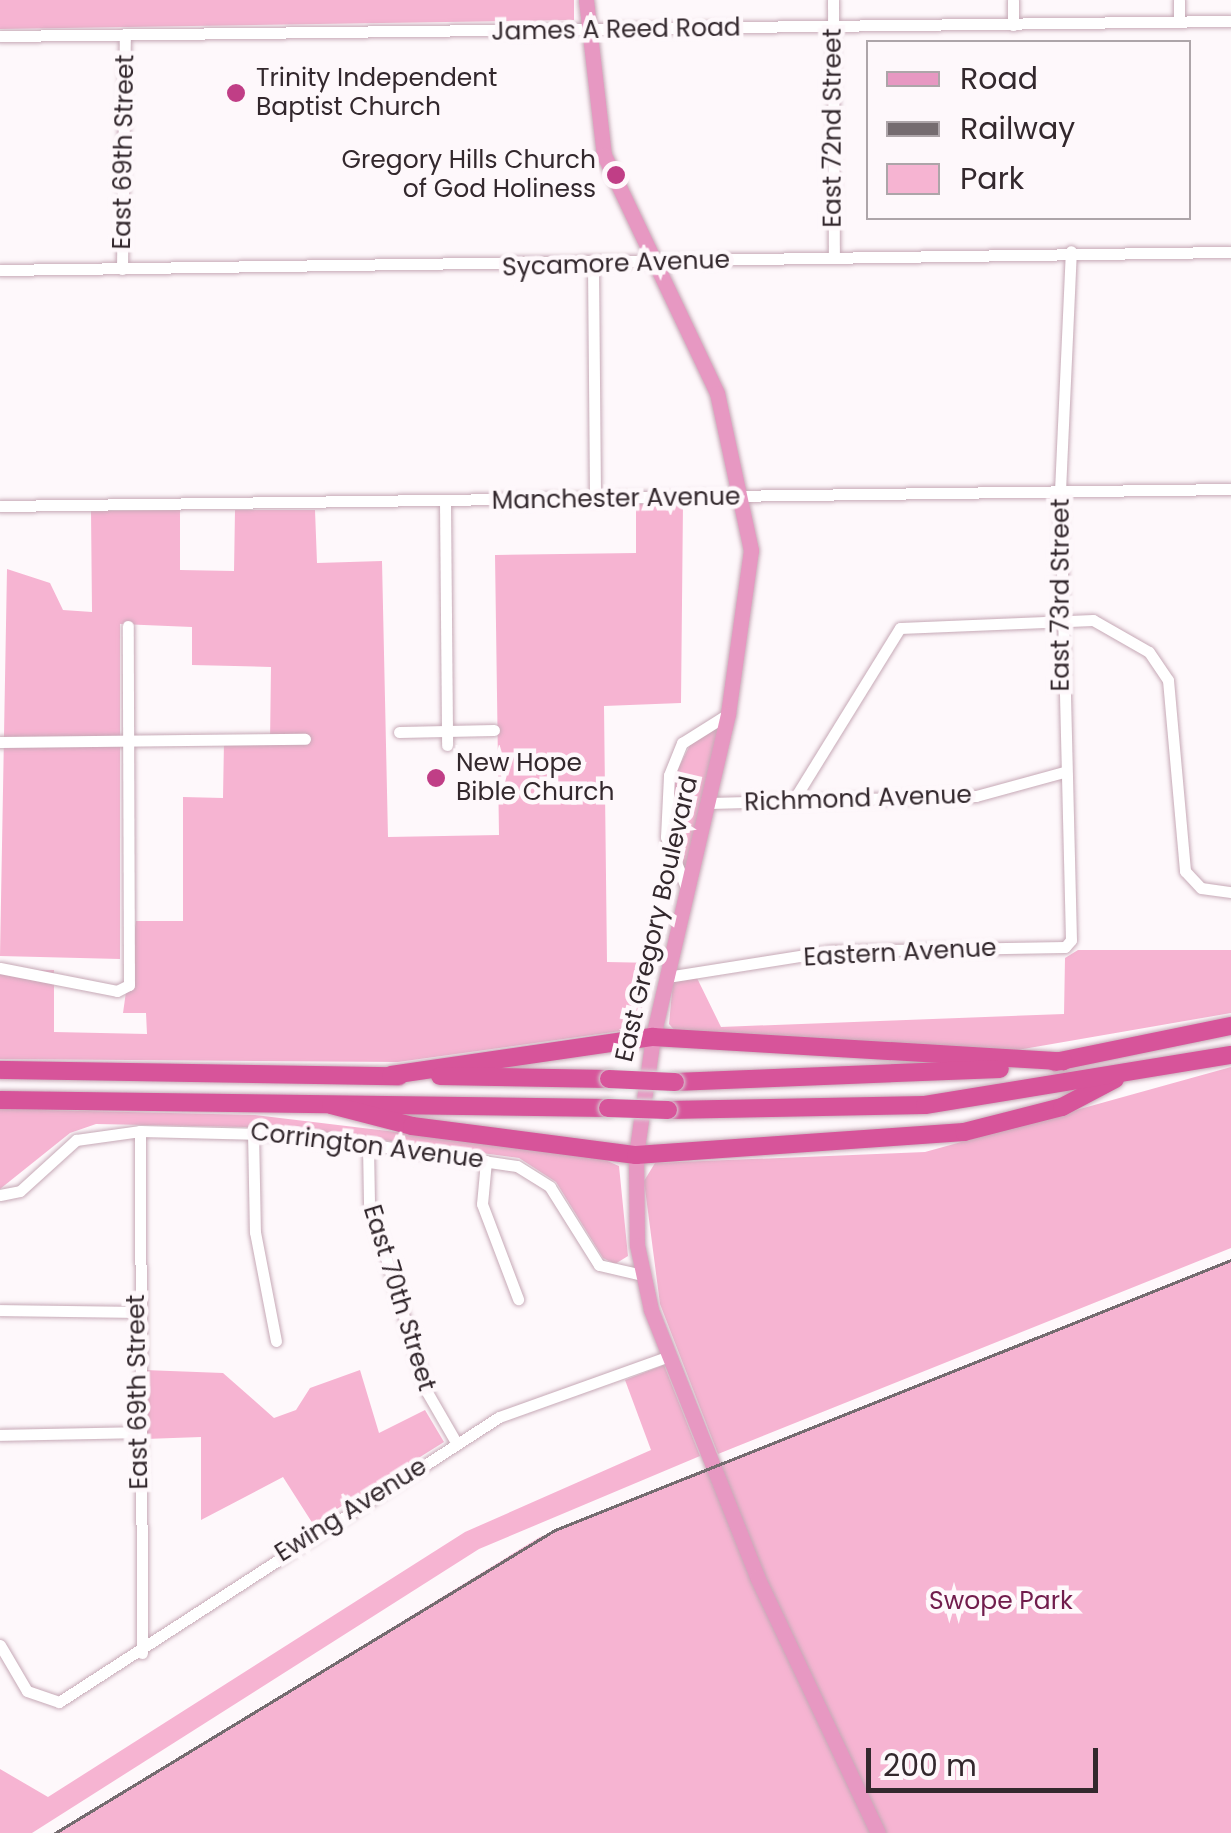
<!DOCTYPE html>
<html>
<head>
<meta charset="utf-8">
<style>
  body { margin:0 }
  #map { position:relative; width:1231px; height:1833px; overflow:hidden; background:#fef8fb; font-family:Poppins,sans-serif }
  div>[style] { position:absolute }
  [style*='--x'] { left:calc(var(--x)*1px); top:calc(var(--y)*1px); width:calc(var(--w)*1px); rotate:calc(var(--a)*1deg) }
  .green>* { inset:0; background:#f6b4d2 }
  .roads { filter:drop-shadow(0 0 2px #c6a9b6) drop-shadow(0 0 2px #c6a9b6) }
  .minor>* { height:11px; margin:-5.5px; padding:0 5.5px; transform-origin:5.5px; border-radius:5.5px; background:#fff }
  .major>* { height:15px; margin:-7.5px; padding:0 7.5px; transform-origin:7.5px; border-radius:7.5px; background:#e798c2 }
  .highway>* { height:18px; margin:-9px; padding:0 9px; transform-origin:9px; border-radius:9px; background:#d7549a }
  .rail>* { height:2.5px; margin:-1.25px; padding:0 1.25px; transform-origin:1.25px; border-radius:1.25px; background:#756c70 }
  .bridges { filter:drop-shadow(0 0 2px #d6d4d5) drop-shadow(0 0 2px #d6d4d5) }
  .highway-bridge>* { height:18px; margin:-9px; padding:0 9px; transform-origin:9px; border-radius:9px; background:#d7549a }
  .dots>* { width:28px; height:28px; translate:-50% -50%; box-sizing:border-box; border:5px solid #fef8fb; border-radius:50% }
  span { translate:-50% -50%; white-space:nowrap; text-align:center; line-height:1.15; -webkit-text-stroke:9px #fef8fb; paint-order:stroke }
  .street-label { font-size:25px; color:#33282d }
  .poi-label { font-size:25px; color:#33282d }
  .left { translate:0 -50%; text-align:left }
  .right { translate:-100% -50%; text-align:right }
  .park-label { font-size:25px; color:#711c4c }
  .legend { position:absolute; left:866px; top:40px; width:325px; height:180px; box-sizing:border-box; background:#fef8fb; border:2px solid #ada5a9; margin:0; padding:12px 18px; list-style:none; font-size:30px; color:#33282d }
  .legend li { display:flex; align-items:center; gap:20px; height:50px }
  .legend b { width:50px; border:2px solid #ada5a9 }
  .scale { position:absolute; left:866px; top:1748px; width:232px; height:45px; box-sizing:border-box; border:5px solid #33282d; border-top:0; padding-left:12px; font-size:30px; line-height:35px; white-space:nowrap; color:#33282d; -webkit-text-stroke:8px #fef8fb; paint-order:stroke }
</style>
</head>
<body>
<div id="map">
  <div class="green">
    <i style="clip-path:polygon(0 0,574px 0,574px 20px,0 29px)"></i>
    <i style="clip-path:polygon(683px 503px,681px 703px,604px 706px,607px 962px,657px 963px,635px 1029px,398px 1062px,0 1059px,0 971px,54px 970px,54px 1032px,147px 1034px,146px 1013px,123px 1013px,136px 921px,183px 921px,183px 797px,223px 798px,224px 741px,270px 743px,271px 667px,192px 665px,192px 627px,120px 624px,120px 959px,0 956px,7px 569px,50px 583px,63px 610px,92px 612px,91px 511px,180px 510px,180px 570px,234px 571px,235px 510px,315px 510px,317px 563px,382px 561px,388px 837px,499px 835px,495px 555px,636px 553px,636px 504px)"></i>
    <i style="clip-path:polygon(718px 724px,721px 727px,684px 876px,670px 831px,675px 775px,693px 739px)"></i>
    <i style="clip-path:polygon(1078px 950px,1231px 950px,1231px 1013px,1011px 1051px,677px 1033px,669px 1024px,673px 982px,697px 978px,721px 1027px,1064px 1014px,1065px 958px)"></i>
    <i style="clip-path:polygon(1231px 1067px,1231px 1248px,718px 1454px,660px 1304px,644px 1181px,655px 1163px,925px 1152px)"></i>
    <i style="clip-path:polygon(0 1109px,255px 1115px,596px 1156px,619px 1166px,628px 1256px,615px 1264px,603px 1258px,556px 1182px,519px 1158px,292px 1128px,96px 1124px,70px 1133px,0 1189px)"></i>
    <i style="clip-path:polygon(1231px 1260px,1231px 1833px,57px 1833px,540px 1537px)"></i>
    <i style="clip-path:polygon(664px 1365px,700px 1456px,479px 1549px,32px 1833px,0 1833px,0 1769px,48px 1797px,465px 1532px,651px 1450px,625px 1380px)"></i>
    <i style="clip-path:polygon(144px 1370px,223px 1373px,274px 1418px,296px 1410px,310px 1388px,360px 1370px,379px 1433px,425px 1410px,444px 1442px,313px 1524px,283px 1477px,201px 1520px,201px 1437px,145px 1439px)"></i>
  </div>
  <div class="roads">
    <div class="minor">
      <i style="--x:833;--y:0;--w:256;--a:89.8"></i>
      <i style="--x:1013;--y:0;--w:25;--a:90"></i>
      <i style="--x:1179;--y:0;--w:22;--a:90"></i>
      <i style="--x:0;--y:36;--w:1231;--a:-0.7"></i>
      <i style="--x:593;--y:265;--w:234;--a:89.5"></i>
      <i style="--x:122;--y:269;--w:235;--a:-89.3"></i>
      <i style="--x:0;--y:270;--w:1231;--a:-0.84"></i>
      <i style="--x:445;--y:502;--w:243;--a:89.5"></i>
      <i style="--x:0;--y:506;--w:1231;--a:-0.79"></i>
      <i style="--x:399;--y:732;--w:95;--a:-1.2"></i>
      <i style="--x:0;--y:742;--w:305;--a:-0.6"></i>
      <i style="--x:793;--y:801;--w:203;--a:-58.3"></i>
      <i style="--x:900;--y:628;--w:193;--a:-2.4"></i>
      <i style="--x:1093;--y:620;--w:64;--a:29.7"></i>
      <i style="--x:1149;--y:652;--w:34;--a:56"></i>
      <i style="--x:1168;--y:680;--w:192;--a:84.9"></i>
      <i style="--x:1185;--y:871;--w:23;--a:47"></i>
      <i style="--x:1201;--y:888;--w:30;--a:8"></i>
      <i style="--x:709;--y:803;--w:267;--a:-1.5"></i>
      <i style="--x:976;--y:796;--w:91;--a:-15.3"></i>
      <i style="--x:687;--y:890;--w:57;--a:-111.6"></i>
      <i style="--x:666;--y:837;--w:62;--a:-87.2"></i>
      <i style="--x:669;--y:775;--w:35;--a:-68"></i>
      <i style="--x:682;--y:743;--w:54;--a:-32.2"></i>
      <i style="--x:0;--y:968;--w:119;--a:11.1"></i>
      <i style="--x:117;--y:991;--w:13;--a:-27"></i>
      <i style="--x:129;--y:985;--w:359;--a:-90.2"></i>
      <i style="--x:667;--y:977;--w:166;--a:-9"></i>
      <i style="--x:831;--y:951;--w:234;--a:-1"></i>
      <i style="--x:1065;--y:947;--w:9;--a:-49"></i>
      <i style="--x:1071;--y:940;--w:449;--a:-91.4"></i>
      <i style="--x:1060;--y:491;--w:240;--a:-87.4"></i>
      <i style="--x:140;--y:1131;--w:522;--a:89.78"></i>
      <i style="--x:253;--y:1131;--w:101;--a:88.9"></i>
      <i style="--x:255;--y:1232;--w:111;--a:79.1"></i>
      <i style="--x:368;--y:1145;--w:58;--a:89"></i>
      <i style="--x:369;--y:1203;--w:198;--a:72.9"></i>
      <i style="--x:427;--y:1392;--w:60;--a:60"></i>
      <i style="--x:486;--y:1161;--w:43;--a:95.3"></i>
      <i style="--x:482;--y:1204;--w:102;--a:69.2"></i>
      <i style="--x:0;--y:1195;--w:20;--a:-11"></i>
      <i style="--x:20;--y:1191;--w:76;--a:-42.3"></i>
      <i style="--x:76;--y:1140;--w:65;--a:-8"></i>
      <i style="--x:140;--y:1131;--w:164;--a:1.4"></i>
      <i style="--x:304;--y:1135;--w:215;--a:8.3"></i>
      <i style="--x:517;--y:1166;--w:39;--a:32"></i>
      <i style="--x:550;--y:1187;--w:92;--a:57.9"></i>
      <i style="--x:599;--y:1265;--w:44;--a:13.1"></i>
      <i style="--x:0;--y:1310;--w:135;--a:0.8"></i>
      <i style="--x:0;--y:1435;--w:139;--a:-1.2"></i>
      <i style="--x:0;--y:1645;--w:53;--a:59.6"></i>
      <i style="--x:27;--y:1691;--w:34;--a:19"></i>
      <i style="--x:59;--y:1702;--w:524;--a:-32.93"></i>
      <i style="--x:499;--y:1417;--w:181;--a:-19.7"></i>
    </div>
    <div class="major">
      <i style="--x:586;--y:0;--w:156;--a:83.4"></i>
      <i style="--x:604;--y:155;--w:263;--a:64.6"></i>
      <i style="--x:717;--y:393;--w:161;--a:77.8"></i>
      <i style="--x:751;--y:550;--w:166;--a:98"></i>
      <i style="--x:728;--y:714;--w:332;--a:103.1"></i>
      <i style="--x:653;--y:1037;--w:119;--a:98.2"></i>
      <i style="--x:636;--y:1155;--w:90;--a:89.4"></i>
      <i style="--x:637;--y:1245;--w:66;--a:77.8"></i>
      <i style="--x:651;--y:1310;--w:287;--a:68.3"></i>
      <i style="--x:757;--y:1577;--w:283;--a:64.7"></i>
    </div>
    <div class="highway">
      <i style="--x:1055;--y:1062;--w:180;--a:-11.6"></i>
      <i style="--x:0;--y:1070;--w:399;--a:0.9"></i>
      <i style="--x:391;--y:1075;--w:265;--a:-8.3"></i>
      <i style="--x:653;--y:1037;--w:411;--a:3.4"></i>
      <i style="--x:440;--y:1076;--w:169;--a:1"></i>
      <i style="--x:675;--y:1082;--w:325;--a:-2.3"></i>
      <i style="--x:0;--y:1100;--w:608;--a:0.75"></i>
      <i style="--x:331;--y:1105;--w:84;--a:14.5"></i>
      <i style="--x:412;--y:1126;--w:226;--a:7.4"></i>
      <i style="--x:636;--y:1155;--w:329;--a:-4"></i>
      <i style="--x:964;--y:1132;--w:101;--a:-14.3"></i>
      <i style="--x:1062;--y:1107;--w:60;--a:-27.8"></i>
      <i style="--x:668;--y:1110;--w:257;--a:-1.1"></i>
      <i style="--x:925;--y:1105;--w:310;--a:-9.3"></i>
    </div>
  </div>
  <div class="rail">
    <i style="--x:55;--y:1833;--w:585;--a:-31.22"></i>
    <i style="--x:555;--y:1530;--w:728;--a:-21.77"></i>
  </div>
  <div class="bridges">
    <div class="highway-bridge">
      <i style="--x:609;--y:1079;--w:66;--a:2.6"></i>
      <i style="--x:608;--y:1108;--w:60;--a:1.9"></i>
    </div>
  </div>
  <div class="dots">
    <i style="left:236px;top:93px;background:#c03e86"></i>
    <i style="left:616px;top:175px;background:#c03e86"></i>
    <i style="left:436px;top:778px;background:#c03e86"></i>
  </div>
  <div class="street-label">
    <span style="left:616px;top:30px;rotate:-1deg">James A Reed Road</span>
    <span style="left:833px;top:128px;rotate:-90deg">East 72nd Street</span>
    <span style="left:124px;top:152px;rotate:-89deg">East 69th Street</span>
    <span style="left:616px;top:264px;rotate:-2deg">Sycamore Avenue</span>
    <span style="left:616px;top:499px;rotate:-1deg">Manchester Avenue</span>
    <span style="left:1061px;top:595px;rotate:-90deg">East 73rd Street</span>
    <span style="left:858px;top:799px;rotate:-2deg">Richmond Avenue</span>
    <span style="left:657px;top:919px;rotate:-77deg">East Gregory Boulevard</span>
    <span style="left:900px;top:953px;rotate:-3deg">Eastern Avenue</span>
    <span style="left:367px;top:1146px;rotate:7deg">Corrington Avenue</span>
    <span style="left:399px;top:1298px;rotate:73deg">East 70th Street</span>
    <span style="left:138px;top:1392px;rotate:-91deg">East 69th Street</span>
    <span style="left:351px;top:1510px;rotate:-32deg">Ewing Avenue</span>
  </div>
  <div class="poi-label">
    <span class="left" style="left:256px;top:93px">Trinity Independent<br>Baptist Church</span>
    <span class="right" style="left:596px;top:175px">Gregory Hills Church<br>of God Holiness</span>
    <span class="left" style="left:456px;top:778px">New Hope<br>Bible Church</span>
  </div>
  <div class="park-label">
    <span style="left:1001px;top:1601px">Swope Park</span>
  </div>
  <ul class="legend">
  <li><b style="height:12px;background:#e798c2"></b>Road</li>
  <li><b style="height:12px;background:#756c70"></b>Railway</li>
  <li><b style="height:28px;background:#f6b4d2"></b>Park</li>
  </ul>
  <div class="scale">200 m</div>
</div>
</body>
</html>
